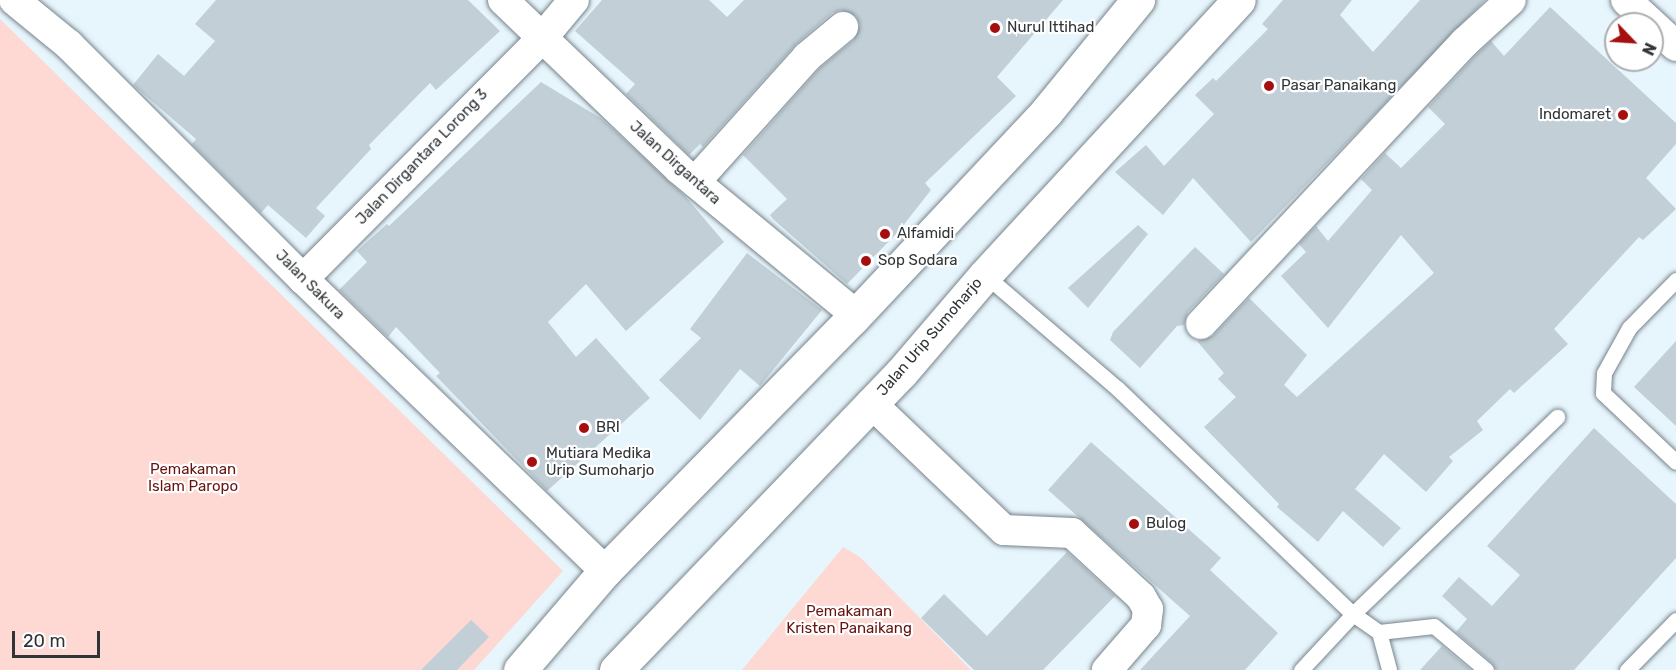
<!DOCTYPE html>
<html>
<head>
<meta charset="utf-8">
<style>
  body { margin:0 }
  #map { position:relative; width:1676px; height:670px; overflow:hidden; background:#e7f5fc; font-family:Rubik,sans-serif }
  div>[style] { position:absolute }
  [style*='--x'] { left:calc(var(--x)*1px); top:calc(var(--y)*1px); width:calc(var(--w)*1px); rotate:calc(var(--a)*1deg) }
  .green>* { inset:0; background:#fed8d3 }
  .building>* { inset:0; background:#c2cfd6 }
  .roads { filter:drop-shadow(0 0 2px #78848b) drop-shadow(0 0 2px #78848b) }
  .service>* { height:15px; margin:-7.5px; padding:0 7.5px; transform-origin:7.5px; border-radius:7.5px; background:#fff }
  .minor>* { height:30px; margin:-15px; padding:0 15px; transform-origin:15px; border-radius:15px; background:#fff }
  .trunk>* { height:33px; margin:-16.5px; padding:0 16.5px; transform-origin:16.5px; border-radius:16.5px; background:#fff }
  .dots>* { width:16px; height:16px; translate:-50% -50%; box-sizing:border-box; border:3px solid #fff; border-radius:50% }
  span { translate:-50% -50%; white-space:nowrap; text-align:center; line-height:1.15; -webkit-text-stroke:4.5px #fff; paint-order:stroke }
  .poi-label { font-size:15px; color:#2f3437 }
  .left { translate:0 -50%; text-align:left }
  .right { translate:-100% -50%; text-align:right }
  .street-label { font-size:15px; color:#2f3437 }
  .park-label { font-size:15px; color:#651511 }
  .north { position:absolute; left:1604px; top:12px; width:60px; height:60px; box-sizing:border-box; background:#fff; border:2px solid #acaeaf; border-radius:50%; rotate:115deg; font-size:16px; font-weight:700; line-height:24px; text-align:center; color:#2f3437 }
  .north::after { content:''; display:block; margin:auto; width:21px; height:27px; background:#a50f10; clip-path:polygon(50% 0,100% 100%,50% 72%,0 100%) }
  .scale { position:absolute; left:12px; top:631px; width:88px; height:27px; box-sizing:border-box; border:3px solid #2f3437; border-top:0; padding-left:8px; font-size:18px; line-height:21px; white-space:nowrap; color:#2f3437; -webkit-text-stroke:4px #fff; paint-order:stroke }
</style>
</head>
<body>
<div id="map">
  <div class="green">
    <i style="clip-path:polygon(0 19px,563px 571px,474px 670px,0 670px)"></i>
    <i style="clip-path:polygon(843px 547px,860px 557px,971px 670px,742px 670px)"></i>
  </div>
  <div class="building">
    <i style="clip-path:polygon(216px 0,468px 0,500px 31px,436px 90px,430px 83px,369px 145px,371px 149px,316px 208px,325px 216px,306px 238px,268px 205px,261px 213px,192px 144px,196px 139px,133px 85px,158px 54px,184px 76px,215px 41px,195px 24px)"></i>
    <i style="clip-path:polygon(602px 0,709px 0,727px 17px,744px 0,1063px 0,997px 77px,1016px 96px,925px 183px,931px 190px,898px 232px,847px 284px,773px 219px,770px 215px,787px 199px,743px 155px,819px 69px,854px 40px,860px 25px,856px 16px,841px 10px,832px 13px,796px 44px,703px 147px,700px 144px,689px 155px,626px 94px,635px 84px,575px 31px)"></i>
    <i style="clip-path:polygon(1283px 0,1352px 0,1340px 15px,1373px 52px,1420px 0,1485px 0,1251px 242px,1193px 178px,1163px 215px,1115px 172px,1146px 145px,1164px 166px,1214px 114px,1195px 95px,1213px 78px,1216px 81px,1268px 29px,1262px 24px)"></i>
    <i style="clip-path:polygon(1550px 7px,1676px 123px,1676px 144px,1646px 178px,1676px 209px,1643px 240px,1639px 237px,1554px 329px,1568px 344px,1514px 393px,1510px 389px,1477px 421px,1483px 430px,1449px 457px,1453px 461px,1426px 492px,1384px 454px,1355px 489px,1401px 528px,1383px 547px,1343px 511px,1318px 542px,1277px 507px,1279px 504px,1204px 427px,1236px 397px,1218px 379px,1224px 373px,1197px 341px,1213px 336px,1249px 298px,1307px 355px,1284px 385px,1297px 397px,1434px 273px,1401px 235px,1328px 328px,1281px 276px,1306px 252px,1299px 244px,1316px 226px,1328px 241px,1372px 190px,1361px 179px,1385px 153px,1401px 168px,1445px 124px,1428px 107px,1477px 54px,1491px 41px,1504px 56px)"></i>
    <i style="clip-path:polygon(541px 82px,602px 119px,685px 196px,724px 242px,626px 331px,586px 284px,548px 322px,576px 357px,596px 338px,650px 398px,547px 491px,436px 376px,440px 373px,396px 327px,388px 337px,339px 290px,367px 262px,357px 251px,387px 224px,389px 226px)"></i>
    <i style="clip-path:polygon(1138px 225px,1148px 234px,1088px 308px,1068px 288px)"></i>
    <i style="clip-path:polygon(1195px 247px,1224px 274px,1188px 312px,1184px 325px,1177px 326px,1140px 368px,1110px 340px,1113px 332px)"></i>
    <i style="clip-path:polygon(747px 253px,822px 310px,760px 386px,740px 369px,700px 420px,659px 380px,701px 338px,690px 329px)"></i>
    <i style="clip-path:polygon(1676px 341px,1676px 426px,1634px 387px)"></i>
    <i style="clip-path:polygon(1594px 428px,1676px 504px,1676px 558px,1574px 670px,1496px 670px,1492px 663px,1456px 632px,1467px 619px,1442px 596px,1459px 577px,1492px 606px,1520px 575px,1487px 546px)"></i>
    <i style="clip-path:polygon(1091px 442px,1221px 558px,1210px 570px,1278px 633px,1245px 670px,1140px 670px,1190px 616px,1048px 490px)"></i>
    <i style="clip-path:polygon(1067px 552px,1115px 596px,1043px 670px,974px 670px,921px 618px,944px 594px,987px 636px)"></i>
    <i style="clip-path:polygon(471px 620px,489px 637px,457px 670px,421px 670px)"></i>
    <i style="clip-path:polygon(1442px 646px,1471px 670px,1420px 670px)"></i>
  </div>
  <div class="roads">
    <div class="service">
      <i style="--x:985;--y:275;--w:174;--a:40.6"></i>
      <i style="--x:1117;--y:388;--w:327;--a:43.8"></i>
      <i style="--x:1353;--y:614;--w:32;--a:35"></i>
      <i style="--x:1379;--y:632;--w:39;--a:75"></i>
      <i style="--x:1676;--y:280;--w:67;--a:134.4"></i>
      <i style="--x:1629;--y:328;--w:51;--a:119.1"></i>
      <i style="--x:1604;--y:373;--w:20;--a:93"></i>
      <i style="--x:1603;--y:393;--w:100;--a:43.4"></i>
      <i style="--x:1379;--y:632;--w:55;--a:-6.2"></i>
      <i style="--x:1434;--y:626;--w:68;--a:40.2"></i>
      <i style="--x:1301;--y:670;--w:76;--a:-47.1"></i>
      <i style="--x:1353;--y:614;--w:284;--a:-44"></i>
      <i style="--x:1627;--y:670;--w:70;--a:-45.6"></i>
    </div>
    <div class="minor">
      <i style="--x:14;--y:0;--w:71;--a:39.3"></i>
      <i style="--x:69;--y:45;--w:331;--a:45"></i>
      <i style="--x:303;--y:279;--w:420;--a:44"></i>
      <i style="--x:503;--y:0;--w:244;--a:43.8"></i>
      <i style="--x:679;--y:169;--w:229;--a:39.5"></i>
      <i style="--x:1626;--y:0;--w:68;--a:42.6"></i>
      <i style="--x:695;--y:182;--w:168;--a:-48.1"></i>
      <i style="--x:807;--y:57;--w:47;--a:-39.8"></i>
      <i style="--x:303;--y:279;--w:341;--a:-45.2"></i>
      <i style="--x:543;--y:37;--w:48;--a:-50"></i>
      <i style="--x:1201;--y:324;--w:386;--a:-46.9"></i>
      <i style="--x:1465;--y:42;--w:62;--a:-42.4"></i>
      <i style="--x:871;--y:403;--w:184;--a:43.7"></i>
      <i style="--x:1004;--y:530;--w:68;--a:2.5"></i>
      <i style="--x:1072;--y:533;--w:94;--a:42.8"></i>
      <i style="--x:1141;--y:597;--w:14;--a:60"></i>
      <i style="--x:1148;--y:609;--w:16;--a:97"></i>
      <i style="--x:1146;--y:625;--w:60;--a:130.9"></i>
    </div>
    <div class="trunk">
      <i style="--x:520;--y:670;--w:130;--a:-49.4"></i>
      <i style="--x:605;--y:571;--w:353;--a:-45.6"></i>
      <i style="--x:852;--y:319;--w:285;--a:-46.8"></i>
      <i style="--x:1047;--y:111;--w:144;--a:-50.7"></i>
      <i style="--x:616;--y:670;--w:412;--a:-46.2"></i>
      <i style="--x:901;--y:373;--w:129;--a:-49.4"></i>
      <i style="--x:985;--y:275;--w:374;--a:-47.3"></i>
    </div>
  </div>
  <div class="dots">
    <i style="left:995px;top:28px;background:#a50f10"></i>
    <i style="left:1269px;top:86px;background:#a50f10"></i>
    <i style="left:1623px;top:115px;background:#a50f10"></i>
    <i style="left:885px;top:234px;background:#a50f10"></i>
    <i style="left:866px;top:261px;background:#a50f10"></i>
    <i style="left:584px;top:428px;background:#a50f10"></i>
    <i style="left:532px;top:462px;background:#a50f10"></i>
    <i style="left:1134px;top:524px;background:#a50f10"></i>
  </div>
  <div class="poi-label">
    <span class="left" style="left:1007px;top:28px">Nurul Ittihad</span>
    <span class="left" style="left:1281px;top:86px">Pasar Panaikang</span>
    <span class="right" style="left:1611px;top:115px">Indomaret</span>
    <span class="left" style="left:897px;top:234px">Alfamidi</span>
    <span class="left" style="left:878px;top:261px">Sop Sodara</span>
    <span class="left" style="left:596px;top:428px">BRI</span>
    <span class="left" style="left:546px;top:462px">Mutiara Medika<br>Urip Sumoharjo</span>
    <span class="left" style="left:1146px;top:524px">Bulog</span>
  </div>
  <div class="street-label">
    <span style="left:422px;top:157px;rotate:-46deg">Jalan Dirgantara Lorong 3</span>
    <span style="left:675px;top:163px;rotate:42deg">Jalan Dirgantara</span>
    <span style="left:310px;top:285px;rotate:45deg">Jalan Sakura</span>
    <span style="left:930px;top:337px;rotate:-49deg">Jalan Urip Sumoharjo</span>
  </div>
  <div class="park-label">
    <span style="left:193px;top:478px">Pemakaman<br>Islam Paropo</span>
    <span style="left:849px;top:620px">Pemakaman<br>Kristen Panaikang</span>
  </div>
  <div class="north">N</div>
  <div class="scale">20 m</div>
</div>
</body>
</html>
